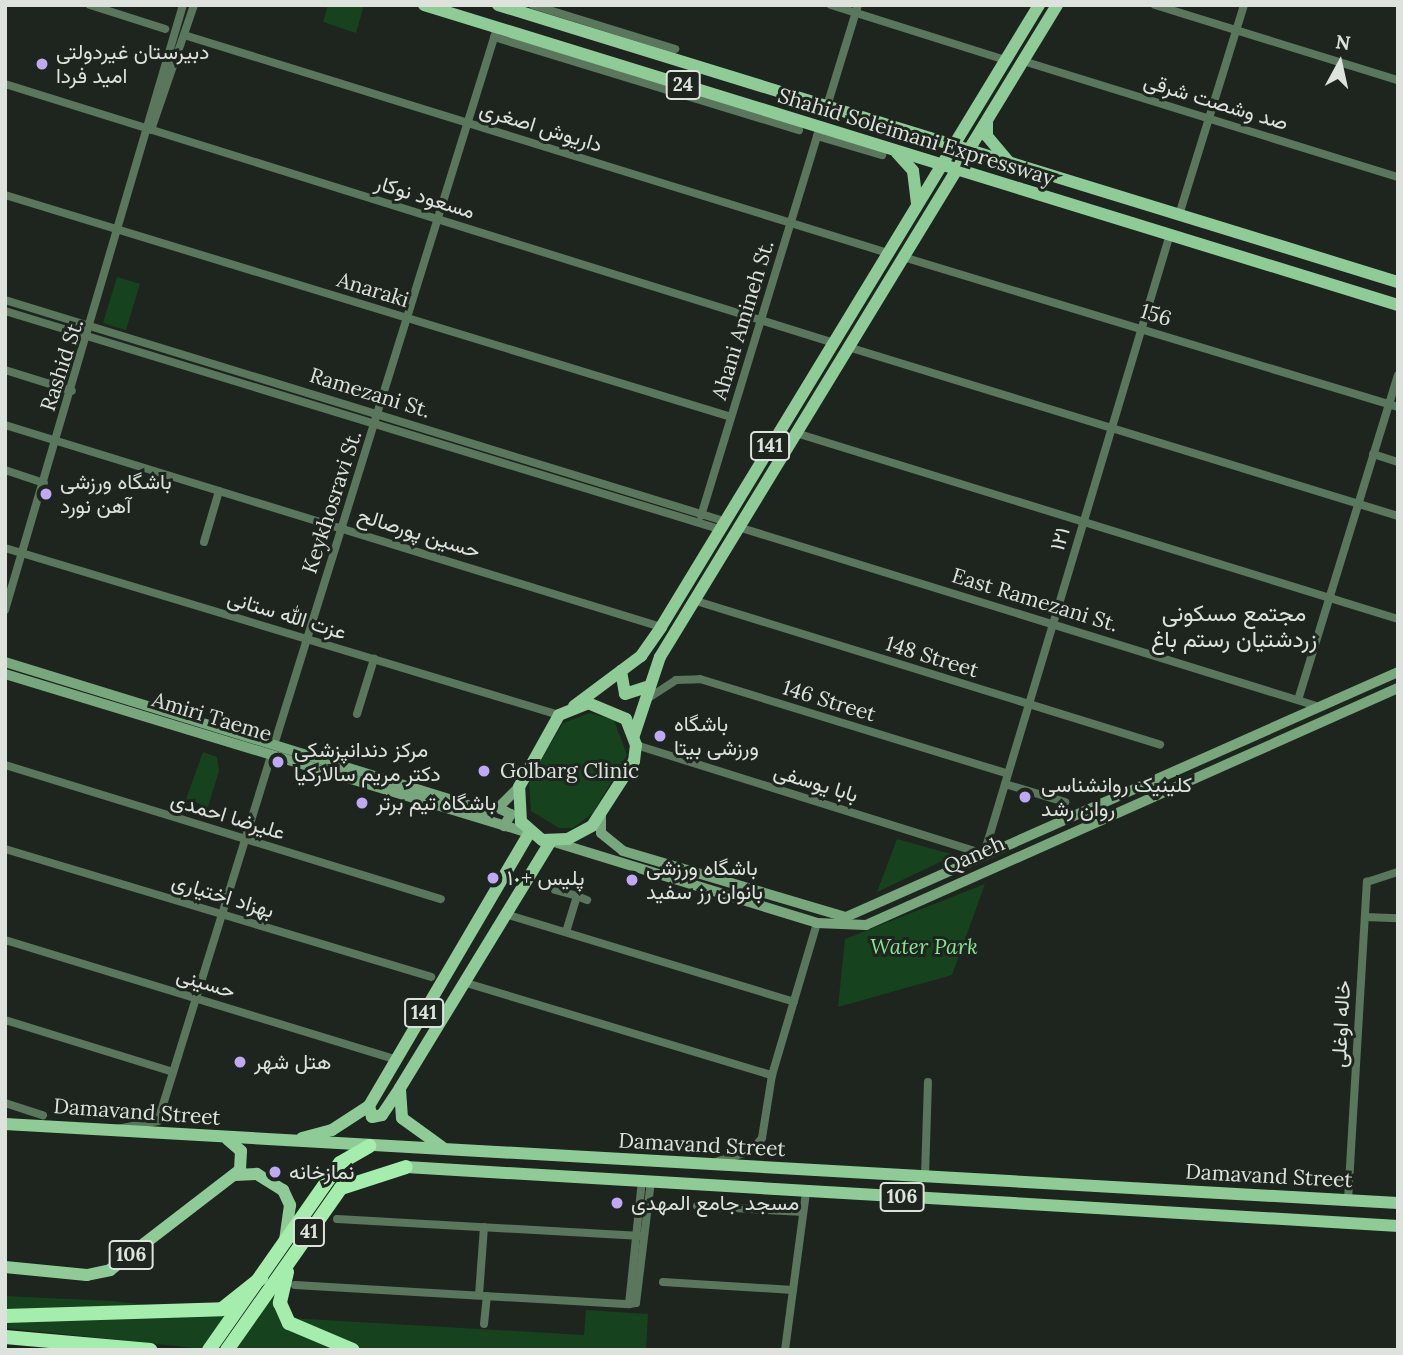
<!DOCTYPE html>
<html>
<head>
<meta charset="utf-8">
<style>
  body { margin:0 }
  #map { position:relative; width:1403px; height:1355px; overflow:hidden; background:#1e251e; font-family:Lora,Vazirmatn,serif }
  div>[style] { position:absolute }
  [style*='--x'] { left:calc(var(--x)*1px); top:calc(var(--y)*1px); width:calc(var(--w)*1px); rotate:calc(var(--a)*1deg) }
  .green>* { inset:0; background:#16421e }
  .street>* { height:8px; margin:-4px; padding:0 4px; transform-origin:4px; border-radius:4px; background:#5a765d }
  .secondary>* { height:10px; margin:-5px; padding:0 5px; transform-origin:5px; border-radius:5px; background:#78a67d }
  .primary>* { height:12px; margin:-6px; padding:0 6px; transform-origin:6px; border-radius:6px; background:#8fcb96 }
  .highway>* { height:14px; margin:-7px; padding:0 7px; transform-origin:7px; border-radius:7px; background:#a4edac }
  .dots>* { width:19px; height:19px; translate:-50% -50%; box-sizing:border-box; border:4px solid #1e251e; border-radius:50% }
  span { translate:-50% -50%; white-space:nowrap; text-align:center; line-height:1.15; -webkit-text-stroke:6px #1e251e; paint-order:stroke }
  .shield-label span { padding:2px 5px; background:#1e251e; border:2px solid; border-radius:5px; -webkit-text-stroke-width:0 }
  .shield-label { font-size:19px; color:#dde2dd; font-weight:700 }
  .poi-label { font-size:21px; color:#dde2dd }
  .left { translate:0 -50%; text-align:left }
  .street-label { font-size:21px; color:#dde2dd }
  .park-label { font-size:21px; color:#86e493; font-style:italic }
  .neighbourhood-label { font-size:23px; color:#dde2dd }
  .frame { position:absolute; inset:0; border:7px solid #dde2dd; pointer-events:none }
  .north { position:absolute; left:1305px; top:28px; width:70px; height:70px; -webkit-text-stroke:5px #1e251e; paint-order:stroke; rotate:8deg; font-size:19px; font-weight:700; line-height:28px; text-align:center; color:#dde2dd }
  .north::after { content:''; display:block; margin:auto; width:24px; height:32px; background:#dde2dd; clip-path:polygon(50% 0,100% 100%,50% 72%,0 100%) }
</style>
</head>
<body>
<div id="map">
  <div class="green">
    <i style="clip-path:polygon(328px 5px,364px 5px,356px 33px,323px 22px)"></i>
    <i style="clip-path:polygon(117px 277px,140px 284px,126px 330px,103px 323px)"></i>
    <i style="clip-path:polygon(590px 713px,614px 720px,627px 755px,593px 813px,573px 828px,559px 828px,531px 811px,529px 781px,563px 723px)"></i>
    <i style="clip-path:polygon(203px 752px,217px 757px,219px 771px,208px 807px,186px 799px)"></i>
    <i style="clip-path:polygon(897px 839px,955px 855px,877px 892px)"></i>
    <i style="clip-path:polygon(985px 884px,952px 975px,838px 1007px,845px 939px)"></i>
    <i style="clip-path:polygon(282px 1276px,290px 1329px,344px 1350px,233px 1350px)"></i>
    <i style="clip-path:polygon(5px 1296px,113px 1301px,165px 1307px,5px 1313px)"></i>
    <i style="clip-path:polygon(233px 1308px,204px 1349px,5px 1328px,5px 1320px)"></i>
    <i style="clip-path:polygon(586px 1310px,648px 1314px,646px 1350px,365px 1350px,321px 1338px,289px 1318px,584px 1335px)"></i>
  </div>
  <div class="street">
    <i style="--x:90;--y:5;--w:79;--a:17.7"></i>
    <i style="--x:533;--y:5;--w:149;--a:17.2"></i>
    <i style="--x:831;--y:5;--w:182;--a:17.5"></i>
    <i style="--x:1155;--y:5;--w:254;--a:17.2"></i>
    <i style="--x:184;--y:35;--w:737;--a:17.21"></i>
    <i style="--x:494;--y:37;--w:319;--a:17"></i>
    <i style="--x:1023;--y:61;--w:393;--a:17.2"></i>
    <i style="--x:5;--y:84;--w:869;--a:17.35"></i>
    <i style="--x:827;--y:106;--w:106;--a:-72.9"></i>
    <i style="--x:151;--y:130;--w:132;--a:-71"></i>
    <i style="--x:817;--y:136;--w:68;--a:16.3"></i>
    <i style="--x:5;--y:195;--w:759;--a:17"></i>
    <i style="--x:1179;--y:215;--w:220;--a:-72.8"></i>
    <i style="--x:903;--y:257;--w:517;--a:16.86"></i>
    <i style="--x:5;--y:300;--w:752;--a:17.09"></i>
    <i style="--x:5;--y:311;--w:747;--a:16.98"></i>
    <i style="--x:848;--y:347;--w:575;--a:17.08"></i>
    <i style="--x:5;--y:370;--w:70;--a:17.4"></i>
    <i style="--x:5;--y:425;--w:686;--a:17.12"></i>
    <i style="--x:796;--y:433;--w:630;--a:17.17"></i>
    <i style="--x:1373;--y:454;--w:26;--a:18"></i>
    <i style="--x:5;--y:470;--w:41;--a:18.4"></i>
    <i style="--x:701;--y:516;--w:407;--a:-73"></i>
    <i style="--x:738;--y:527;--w:609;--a:17.19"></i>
    <i style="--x:204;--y:542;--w:53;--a:-73.6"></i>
    <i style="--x:5;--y:548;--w:579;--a:16.78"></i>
    <i style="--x:693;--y:600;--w:489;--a:17.2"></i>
    <i style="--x:5;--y:610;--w:631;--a:-73.61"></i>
    <i style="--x:647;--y:699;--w:35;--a:-33"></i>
    <i style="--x:676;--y:680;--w:24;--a:-2"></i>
    <i style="--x:700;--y:679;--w:322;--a:17.1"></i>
    <i style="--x:1298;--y:700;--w:340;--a:-72.9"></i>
    <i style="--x:357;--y:714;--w:58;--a:-72.8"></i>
    <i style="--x:274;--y:745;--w:751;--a:-72.72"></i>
    <i style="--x:636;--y:745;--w:365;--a:17.4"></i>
    <i style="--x:5;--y:765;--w:456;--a:17.1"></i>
    <i style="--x:1005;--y:784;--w:63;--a:16.7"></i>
    <i style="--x:5;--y:849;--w:445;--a:16.7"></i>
    <i style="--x:984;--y:854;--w:647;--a:-73.3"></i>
    <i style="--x:555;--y:890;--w:23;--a:15"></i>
    <i style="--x:505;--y:914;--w:302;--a:16.9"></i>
    <i style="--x:1365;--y:917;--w:33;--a:2"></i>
    <i style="--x:566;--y:932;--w:38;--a:-73"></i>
    <i style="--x:577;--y:896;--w:11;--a:22"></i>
    <i style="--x:5;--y:940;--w:410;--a:17"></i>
    <i style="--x:463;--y:982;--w:323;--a:16.8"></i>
    <i style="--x:5;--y:1020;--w:176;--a:17.2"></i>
    <i style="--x:5;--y:1103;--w:40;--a:18"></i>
    <i style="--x:117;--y:1129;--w:42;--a:-11"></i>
    <i style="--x:158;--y:1121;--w:383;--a:-72.8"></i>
    <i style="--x:718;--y:1161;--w:34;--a:-17"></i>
    <i style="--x:751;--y:1151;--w:17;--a:-50"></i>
    <i style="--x:762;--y:1138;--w:64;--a:-81"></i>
    <i style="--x:772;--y:1075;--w:159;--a:-73.5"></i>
    <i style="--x:925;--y:1176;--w:94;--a:-88.2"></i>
    <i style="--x:1348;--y:1200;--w:319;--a:-86.6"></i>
    <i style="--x:1367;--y:882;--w:33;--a:-18"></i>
    <i style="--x:697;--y:1206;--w:106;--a:3.2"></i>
    <i style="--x:337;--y:1219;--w:305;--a:3.2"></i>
    <i style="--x:663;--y:1282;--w:130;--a:3.5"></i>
    <i style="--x:295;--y:1285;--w:335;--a:3.3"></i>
    <i style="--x:479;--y:1295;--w:68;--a:-85.8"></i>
    <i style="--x:629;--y:1304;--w:7;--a:-8"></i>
    <i style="--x:636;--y:1303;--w:123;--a:-83"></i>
    <i style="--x:629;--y:1304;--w:125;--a:-84"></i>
    <i style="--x:484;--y:1324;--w:28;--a:-84"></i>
    <i style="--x:785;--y:1350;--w:158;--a:-82.4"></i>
  </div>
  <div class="secondary">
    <i style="--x:5;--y:662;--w:502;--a:17.14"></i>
    <i style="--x:485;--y:810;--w:13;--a:-9"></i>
    <i style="--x:498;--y:808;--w:30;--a:-45"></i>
    <i style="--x:5;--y:674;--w:548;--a:16.88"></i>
    <i style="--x:498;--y:808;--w:14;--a:25"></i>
    <i style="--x:511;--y:814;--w:14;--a:120"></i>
    <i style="--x:601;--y:817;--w:16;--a:90"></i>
    <i style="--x:601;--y:833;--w:28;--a:39"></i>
    <i style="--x:623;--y:851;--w:233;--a:16.5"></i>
    <i style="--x:846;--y:917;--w:604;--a:-23.93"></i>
    <i style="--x:551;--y:841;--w:278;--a:17.1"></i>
    <i style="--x:817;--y:923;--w:49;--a:2.3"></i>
    <i style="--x:866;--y:925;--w:582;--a:-24.01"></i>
  </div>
  <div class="primary">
    <i style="--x:424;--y:5;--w:1019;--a:17.12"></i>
    <i style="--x:498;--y:5;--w:942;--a:17.11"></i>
    <i style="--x:987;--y:121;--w:15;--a:90"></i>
    <i style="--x:987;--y:136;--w:33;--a:50"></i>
    <i style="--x:897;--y:153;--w:24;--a:48"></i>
    <i style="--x:913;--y:171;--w:34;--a:83"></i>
    <i style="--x:621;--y:671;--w:23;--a:80"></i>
    <i style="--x:625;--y:694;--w:26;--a:-18"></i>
    <i style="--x:588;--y:703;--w:41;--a:22.8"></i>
    <i style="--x:626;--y:719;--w:28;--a:69"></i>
    <i style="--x:636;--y:745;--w:16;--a:97"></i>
    <i style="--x:634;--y:761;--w:77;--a:122.9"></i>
    <i style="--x:592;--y:826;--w:27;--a:152"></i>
    <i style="--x:568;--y:839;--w:26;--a:178"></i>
    <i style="--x:542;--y:840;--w:28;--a:-139"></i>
    <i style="--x:521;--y:822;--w:35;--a:-93"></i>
    <i style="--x:519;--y:787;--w:82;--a:-60.9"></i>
    <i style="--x:559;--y:715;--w:31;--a:-22"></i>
    <i style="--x:574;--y:706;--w:84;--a:-36.7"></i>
    <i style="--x:641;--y:656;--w:35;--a:-55"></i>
    <i style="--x:661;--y:627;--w:728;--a:-58.71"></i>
    <i style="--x:634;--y:735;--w:82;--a:-71.6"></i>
    <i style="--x:660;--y:657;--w:763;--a:-58.66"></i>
    <i style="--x:369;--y:1106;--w:11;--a:75"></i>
    <i style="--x:372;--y:1117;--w:10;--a:-11"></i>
    <i style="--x:382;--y:1115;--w:32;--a:-56"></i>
    <i style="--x:5;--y:1124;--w:1395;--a:3.25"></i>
    <i style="--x:302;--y:1138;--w:31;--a:-15"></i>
    <i style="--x:332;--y:1130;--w:44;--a:-33"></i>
    <i style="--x:369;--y:1106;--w:316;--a:-59.6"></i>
    <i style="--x:442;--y:1147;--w:49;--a:-144.1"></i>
    <i style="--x:402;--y:1118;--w:30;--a:-94"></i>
    <i style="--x:400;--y:1088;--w:289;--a:-58.6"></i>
    <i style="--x:406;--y:1167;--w:994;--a:3.4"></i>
    <i style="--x:235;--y:1175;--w:22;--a:-3"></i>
    <i style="--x:257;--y:1174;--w:31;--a:32"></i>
    <i style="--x:283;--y:1190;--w:17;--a:65"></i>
    <i style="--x:290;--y:1205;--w:34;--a:98"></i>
    <i style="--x:5;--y:1267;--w:82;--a:5.6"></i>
    <i style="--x:87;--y:1275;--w:24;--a:-12"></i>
    <i style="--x:110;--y:1270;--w:164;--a:-37.6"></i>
    <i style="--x:240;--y:1170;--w:19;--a:-87"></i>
    <i style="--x:241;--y:1151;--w:18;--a:-139"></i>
  </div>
  <div class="highway">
    <i style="--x:287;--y:1272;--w:32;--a:103"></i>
    <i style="--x:280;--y:1303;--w:22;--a:66"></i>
    <i style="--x:289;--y:1323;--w:69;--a:22.9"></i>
    <i style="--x:5;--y:1316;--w:217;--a:-1.8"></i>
    <i style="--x:222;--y:1309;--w:50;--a:-38.5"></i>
    <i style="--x:5;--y:1337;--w:146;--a:5.1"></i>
    <i style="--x:209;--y:1350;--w:228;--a:-55"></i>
    <i style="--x:340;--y:1163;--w:34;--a:-30"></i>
    <i style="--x:227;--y:1350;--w:198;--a:-54.9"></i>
    <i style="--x:341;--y:1188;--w:68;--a:-17.9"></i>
  </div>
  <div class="dots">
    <i style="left:42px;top:64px;background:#bfa9f4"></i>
    <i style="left:46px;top:494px;background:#bfa9f4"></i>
    <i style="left:660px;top:736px;background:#bfa9f4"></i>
    <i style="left:278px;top:762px;background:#bfa9f4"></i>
    <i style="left:484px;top:771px;background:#bfa9f4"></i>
    <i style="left:1025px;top:797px;background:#bfa9f4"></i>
    <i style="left:362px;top:803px;background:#bfa9f4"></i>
    <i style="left:493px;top:878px;background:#bfa9f4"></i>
    <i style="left:632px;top:880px;background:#bfa9f4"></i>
    <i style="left:240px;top:1062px;background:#bfa9f4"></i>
    <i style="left:275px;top:1172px;background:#bfa9f4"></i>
    <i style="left:617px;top:1203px;background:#bfa9f4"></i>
  </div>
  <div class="shield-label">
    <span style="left:683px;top:85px">24</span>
    <span style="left:770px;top:446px">141</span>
    <span style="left:424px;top:1013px">141</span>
    <span style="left:902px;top:1197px">106</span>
    <span style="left:309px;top:1232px">41</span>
    <span style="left:131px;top:1255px">106</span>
  </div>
  <div class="poi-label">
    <span class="left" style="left:56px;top:64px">دبیرستان غیردولتی<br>امید فردا</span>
    <span class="left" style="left:60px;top:494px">باشگاه ورزشی<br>آهن نورد</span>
    <span class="left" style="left:674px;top:736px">باشگاه<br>ورزشی بیتا</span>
    <span class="left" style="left:294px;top:762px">مرکز دندانپزشکی<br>دکتر مریم سالارکیا</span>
    <span class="left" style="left:500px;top:771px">Golbarg Clinic</span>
    <span class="left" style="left:1041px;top:797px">کلینیک روانشناسی<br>روان رشد</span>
    <span class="left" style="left:376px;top:803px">باشگاه تیم برتر</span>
    <span class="left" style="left:646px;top:880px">باشگاه ورزشی<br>بانوان رز سفید</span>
    <span class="left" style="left:507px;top:878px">پلیس +١٠</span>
    <span class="left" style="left:254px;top:1062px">هتل شهر</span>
    <span class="left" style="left:289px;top:1172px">نمازخانه</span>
    <span class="left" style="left:631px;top:1203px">مسجد جامع المهدی</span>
  </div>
  <div class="street-label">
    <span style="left:1216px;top:102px;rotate:17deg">صد وشصت شرقی</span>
    <span style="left:541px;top:127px;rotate:17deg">داریوش اصغری</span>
    <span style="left:916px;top:137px;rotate:17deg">Shahid Soleimani Expressway</span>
    <span style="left:425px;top:197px;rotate:17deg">مسعود نوکار</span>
    <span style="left:373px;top:290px;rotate:17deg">Anaraki</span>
    <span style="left:1156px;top:315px;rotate:17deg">156</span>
    <span style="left:743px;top:320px;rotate:-73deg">Ahani Amineh St.</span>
    <span style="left:62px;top:365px;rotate:-72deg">Rashid St.</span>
    <span style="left:370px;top:393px;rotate:17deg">Ramezani St.</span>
    <span style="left:332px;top:502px;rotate:-72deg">Keykhosravi St.</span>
    <span style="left:419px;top:533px;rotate:17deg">حسین پورصالح</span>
    <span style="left:1060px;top:539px;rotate:-73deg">۱۲۱</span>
    <span style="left:1035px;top:600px;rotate:17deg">East Ramezani St.</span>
    <span style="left:287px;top:615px;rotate:17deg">عزت الله ستانی</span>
    <span style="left:932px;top:657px;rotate:17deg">148 Street</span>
    <span style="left:829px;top:701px;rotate:17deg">146 Street</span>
    <span style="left:212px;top:717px;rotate:17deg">Amiri Taeme</span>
    <span style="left:816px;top:783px;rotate:17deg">بابا یوسفی</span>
    <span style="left:228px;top:816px;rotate:17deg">علیرضا احمدی</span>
    <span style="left:974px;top:855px;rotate:-24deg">Qaneh</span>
    <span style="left:223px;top:896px;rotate:17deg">بهزاد اختیاری</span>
    <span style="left:206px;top:983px;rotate:17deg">حسینی</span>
    <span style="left:1341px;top:1024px;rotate:-87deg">خاله اوغلی</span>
    <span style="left:137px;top:1112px;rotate:4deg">Damavand Street</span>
    <span style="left:702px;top:1145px;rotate:3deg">Damavand Street</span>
    <span style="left:1269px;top:1176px;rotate:3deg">Damavand Street</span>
  </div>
  <div class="park-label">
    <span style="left:924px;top:947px">Water Park</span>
  </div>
  <div class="neighbourhood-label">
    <span style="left:1234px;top:626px">مجتمع مسکونی<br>زردشتیان رستم باغ</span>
  </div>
  <div class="frame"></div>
  <div class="north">N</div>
</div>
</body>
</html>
